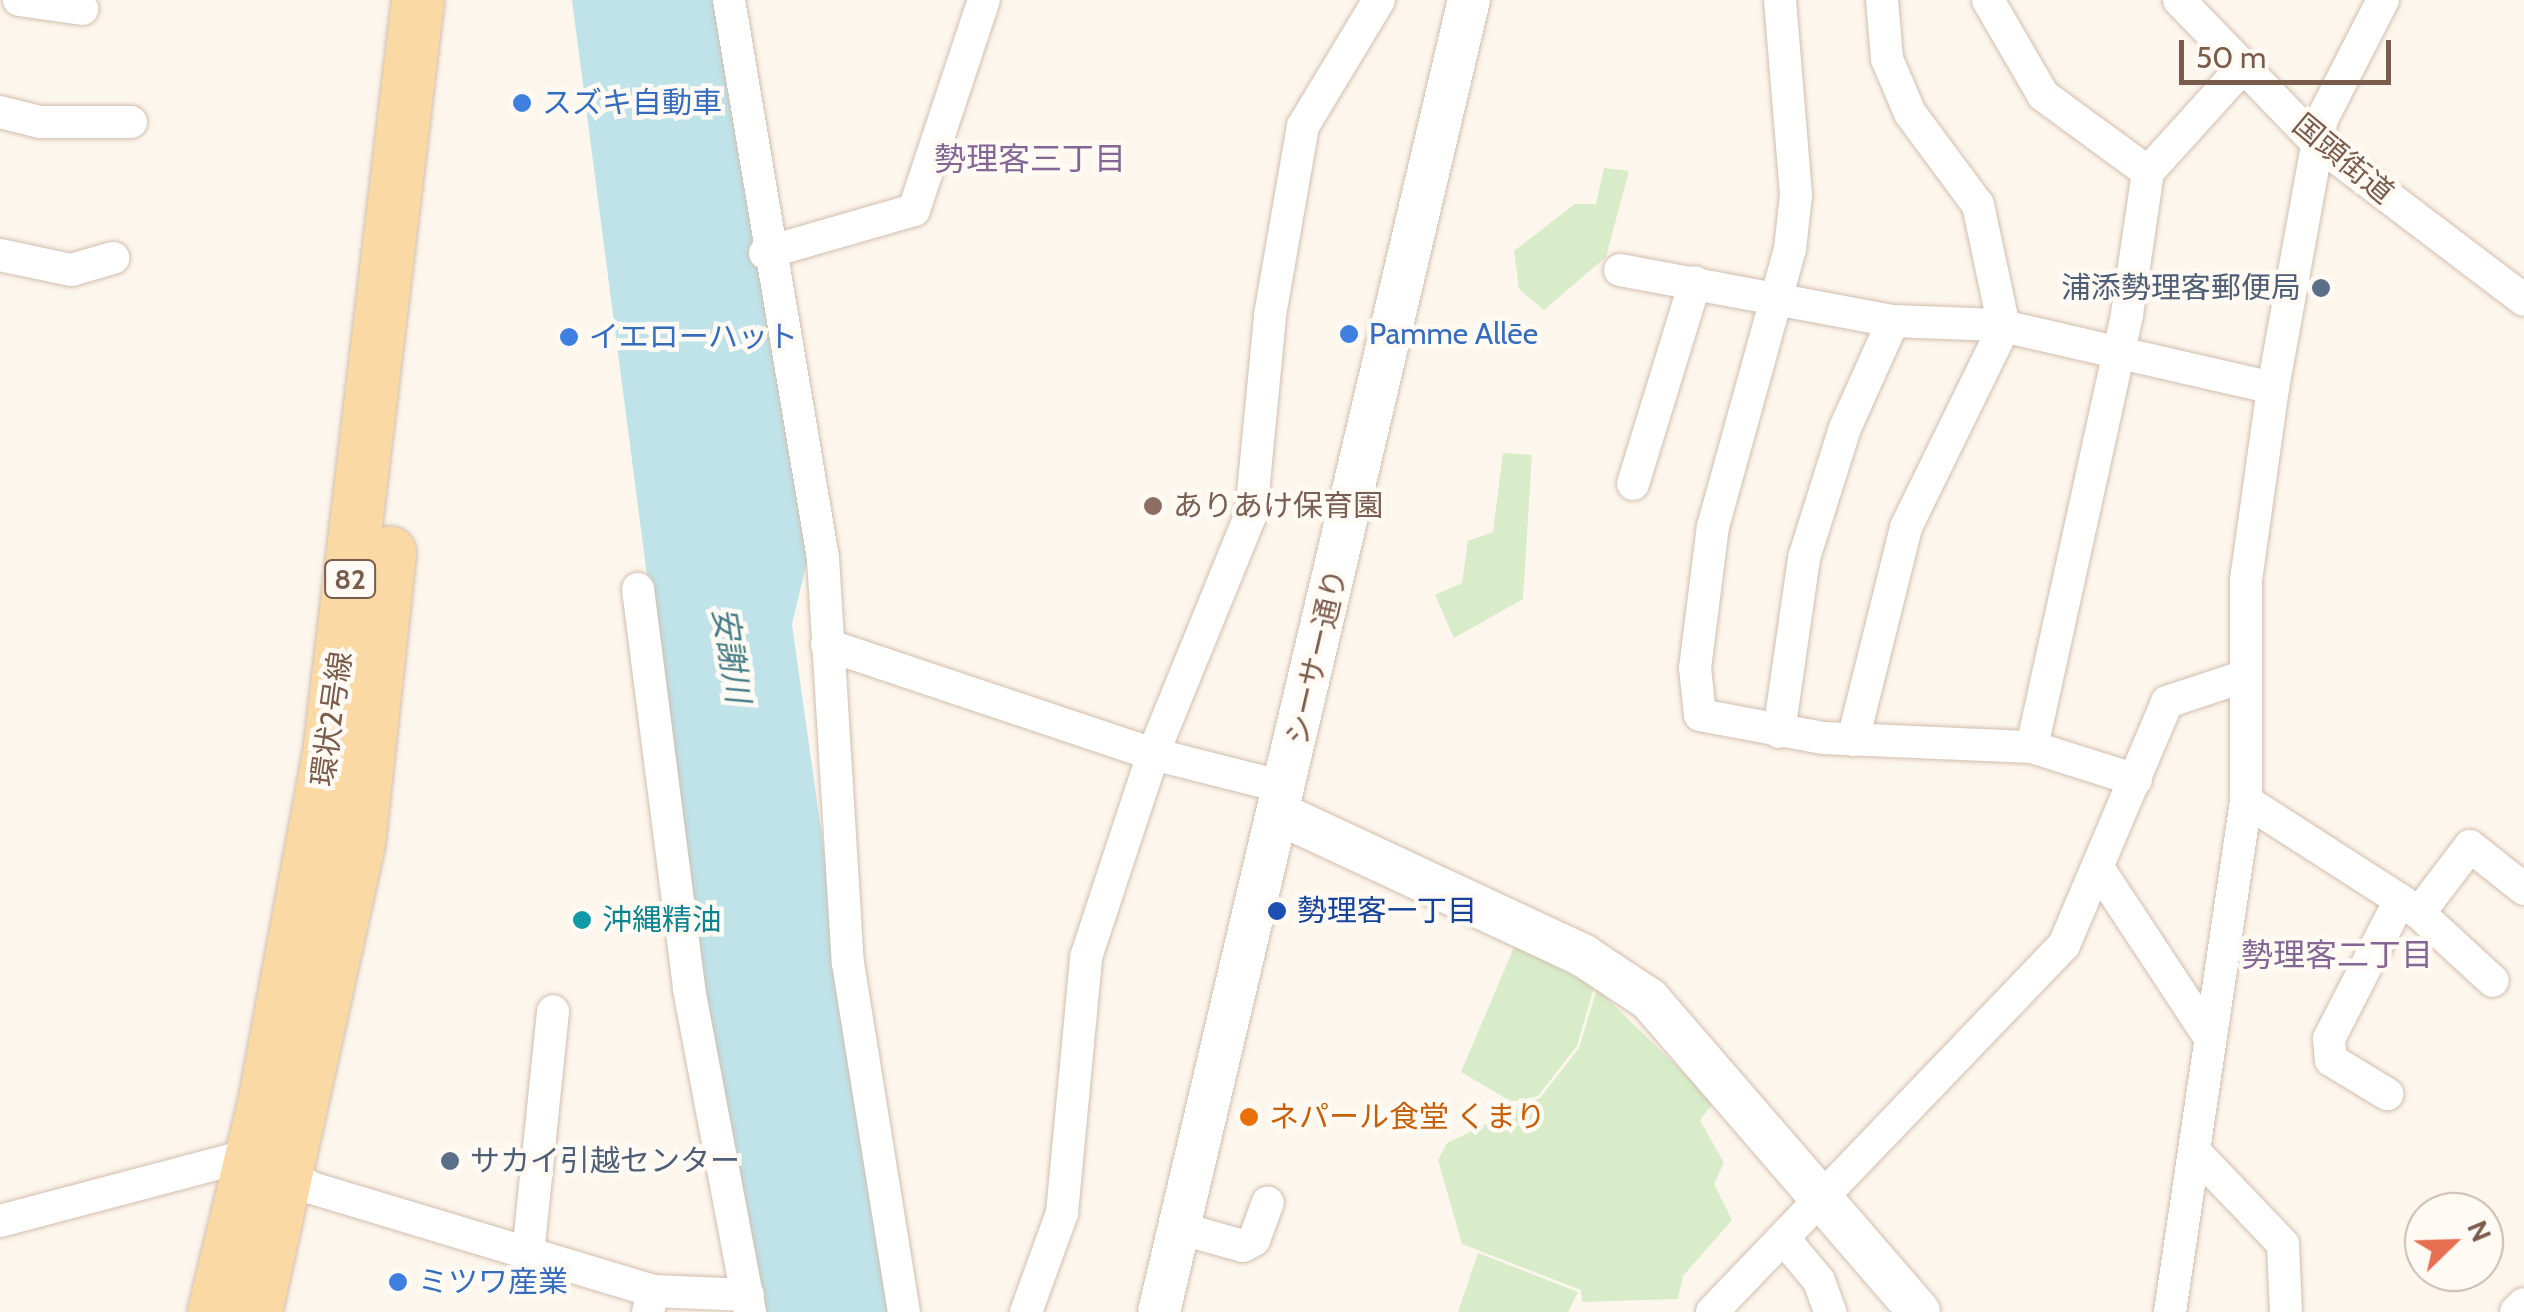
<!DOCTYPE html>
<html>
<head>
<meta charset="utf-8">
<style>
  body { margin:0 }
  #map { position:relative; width:2524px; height:1312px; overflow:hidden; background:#fdf6ec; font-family:Cabin,"Noto Sans JP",sans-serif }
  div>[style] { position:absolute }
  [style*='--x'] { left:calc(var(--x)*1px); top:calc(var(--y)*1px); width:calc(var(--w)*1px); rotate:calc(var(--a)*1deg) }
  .green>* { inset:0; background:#d8ecc9 }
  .water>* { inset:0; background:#bfe3e8 }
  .roads { filter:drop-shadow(0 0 2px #d1beb0) drop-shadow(0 0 2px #d1beb0) }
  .minor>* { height:32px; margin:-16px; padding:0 16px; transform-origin:16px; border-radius:16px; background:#fff }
  .tertiary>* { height:42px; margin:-21px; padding:0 21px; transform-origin:21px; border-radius:21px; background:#fff }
  .primary>* { height:52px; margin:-26px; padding:0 26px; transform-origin:26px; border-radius:26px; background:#fbd9a5 }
  .dots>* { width:28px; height:28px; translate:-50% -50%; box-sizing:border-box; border:5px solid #fffaf3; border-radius:50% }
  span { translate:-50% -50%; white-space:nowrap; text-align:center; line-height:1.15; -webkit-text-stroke:9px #fffaf3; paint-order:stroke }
  .shield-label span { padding:2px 8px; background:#fffaf3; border:2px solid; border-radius:8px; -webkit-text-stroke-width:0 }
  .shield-label { font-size:28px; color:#7a5c4d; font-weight:700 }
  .shop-label { font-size:30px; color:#366cbe }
  .left { translate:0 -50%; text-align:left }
  .street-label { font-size:30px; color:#7a5c4d }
  .service-label { font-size:30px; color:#4e5e75 }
  .right { translate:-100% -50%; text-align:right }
  .education-label { font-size:30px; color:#785e54 }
  .transit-label { font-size:30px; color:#164399 }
  .culture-label { font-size:30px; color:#0d838f }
  .food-label { font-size:30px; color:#c56008 }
  .neighbourhood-label { font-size:32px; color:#846695 }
  .water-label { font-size:32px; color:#437c86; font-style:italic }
  .north { position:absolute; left:2404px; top:1192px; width:100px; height:100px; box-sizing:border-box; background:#fffaf3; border:2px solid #cabbb1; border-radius:50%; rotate:67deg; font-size:28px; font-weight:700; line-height:40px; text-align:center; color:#7a5c4d }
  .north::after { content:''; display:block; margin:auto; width:35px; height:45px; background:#e76f51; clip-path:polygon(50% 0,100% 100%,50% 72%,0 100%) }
  .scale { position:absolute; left:2179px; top:40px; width:212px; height:45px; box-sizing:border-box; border:5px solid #7a5c4d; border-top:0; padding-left:12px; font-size:30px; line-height:35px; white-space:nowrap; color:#7a5c4d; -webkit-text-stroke:8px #fffaf3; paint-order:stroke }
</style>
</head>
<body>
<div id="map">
  <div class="green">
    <i style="clip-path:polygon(1604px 168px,1629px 171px,1606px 257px,1544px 310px,1519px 289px,1514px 251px,1575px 204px,1596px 204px)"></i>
    <i style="clip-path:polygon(1503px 453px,1532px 455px,1523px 599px,1454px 638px,1435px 595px,1462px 583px,1468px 541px,1493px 532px)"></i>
    <i style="clip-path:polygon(1515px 945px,1594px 987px,1577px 1046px,1538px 1096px,1512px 1102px,1461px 1072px)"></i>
    <i style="clip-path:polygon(1597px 989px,1714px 1102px,1700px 1120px,1724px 1163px,1714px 1184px,1732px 1220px,1683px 1276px,1678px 1299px,1582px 1302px,1581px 1290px,1462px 1244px,1438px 1160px,1447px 1143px,1540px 1098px,1579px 1048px)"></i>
    <i style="clip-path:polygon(1478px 1253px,1578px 1292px,1568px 1312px,1458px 1312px)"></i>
  </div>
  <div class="water">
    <i style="clip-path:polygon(572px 0,718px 0,807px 562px,792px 624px,889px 1312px,763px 1312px,696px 951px)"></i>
  </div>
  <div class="roads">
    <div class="minor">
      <i style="--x:19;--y:0;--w:64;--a:8.1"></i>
      <i style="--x:729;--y:0;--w:566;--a:80.44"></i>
      <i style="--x:823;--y:558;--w:406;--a:86.5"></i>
      <i style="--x:848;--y:963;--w:353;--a:80.9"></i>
      <i style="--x:1780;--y:0;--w:196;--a:85.3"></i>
      <i style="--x:1796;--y:195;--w:54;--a:96.3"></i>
      <i style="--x:1790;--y:249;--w:288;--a:105.5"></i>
      <i style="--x:1713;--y:526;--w:143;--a:97.2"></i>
      <i style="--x:1695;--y:668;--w:47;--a:83.9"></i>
      <i style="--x:1700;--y:715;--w:125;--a:10.6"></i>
      <i style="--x:1823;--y:738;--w:209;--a:2.5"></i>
      <i style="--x:2032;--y:747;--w:109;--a:17.6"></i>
      <i style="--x:1988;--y:0;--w:110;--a:59.9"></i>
      <i style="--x:2043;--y:95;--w:130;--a:36.3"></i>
      <i style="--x:2179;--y:0;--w:197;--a:46"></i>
      <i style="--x:2316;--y:142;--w:261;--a:37.2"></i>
      <i style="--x:0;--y:112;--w:41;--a:14"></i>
      <i style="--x:40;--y:122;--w:91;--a:0"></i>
      <i style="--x:765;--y:253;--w:155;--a:-16.1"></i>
      <i style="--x:914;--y:210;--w:221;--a:-71.6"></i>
      <i style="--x:0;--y:255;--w:73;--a:11.9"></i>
      <i style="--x:71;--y:270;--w:44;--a:-15.9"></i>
      <i style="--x:1620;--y:270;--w:278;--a:10.6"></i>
      <i style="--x:1893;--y:321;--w:105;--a:2.2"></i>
      <i style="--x:1998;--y:325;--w:282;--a:12.9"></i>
      <i style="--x:1633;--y:484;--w:211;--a:-72.9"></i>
      <i style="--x:638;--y:589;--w:403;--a:82.7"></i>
      <i style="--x:689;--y:989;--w:329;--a:79.3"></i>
      <i style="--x:827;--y:645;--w:344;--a:18.5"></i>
      <i style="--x:1153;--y:754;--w:138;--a:14.2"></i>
      <i style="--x:1779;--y:732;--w:176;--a:-81.8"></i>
      <i style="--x:1804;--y:558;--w:136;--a:-72.5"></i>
      <i style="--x:1845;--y:428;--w:117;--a:-65.8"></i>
      <i style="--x:1853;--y:740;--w:219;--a:-76"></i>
      <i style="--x:1906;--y:527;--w:223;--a:-63.9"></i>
      <i style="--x:2004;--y:327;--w:125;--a:-102"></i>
      <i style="--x:1978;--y:205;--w:114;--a:-126.5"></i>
      <i style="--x:1910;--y:113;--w:59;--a:-113.1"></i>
      <i style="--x:1887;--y:59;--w:59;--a:-94.8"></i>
      <i style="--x:2032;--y:747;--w:443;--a:-77.6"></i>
      <i style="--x:2127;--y:314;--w:144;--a:-81.6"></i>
      <i style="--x:2148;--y:172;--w:140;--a:-47.9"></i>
      <i style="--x:2246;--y:801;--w:183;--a:32.7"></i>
      <i style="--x:2400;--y:900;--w:156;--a:117.1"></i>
      <i style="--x:2329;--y:1039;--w:21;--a:85"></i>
      <i style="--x:2331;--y:1060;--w:66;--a:31.3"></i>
      <i style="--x:2100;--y:871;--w:198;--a:56.6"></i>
      <i style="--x:2400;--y:900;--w:23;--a:34"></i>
      <i style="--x:2419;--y:913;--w:84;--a:-52.7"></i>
      <i style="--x:2470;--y:846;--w:69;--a:38.5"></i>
      <i style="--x:2419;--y:913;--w:100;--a:42.6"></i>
      <i style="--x:2195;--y:1152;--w:127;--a:46.3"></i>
      <i style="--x:2283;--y:1244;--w:68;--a:87.5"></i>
      <i style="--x:0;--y:1221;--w:262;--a:-14.8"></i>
      <i style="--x:253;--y:1154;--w:68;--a:30"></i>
      <i style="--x:312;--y:1188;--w:356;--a:16.8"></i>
      <i style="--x:653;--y:1291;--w:22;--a:103"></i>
      <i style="--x:1179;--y:1228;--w:66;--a:15.7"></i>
      <i style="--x:1243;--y:1246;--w:13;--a:-29"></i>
      <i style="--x:1254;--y:1240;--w:40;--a:-69.8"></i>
      <i style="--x:1785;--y:1240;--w:53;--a:50.3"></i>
      <i style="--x:1819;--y:1281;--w:33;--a:70"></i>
      <i style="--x:528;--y:1254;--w:244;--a:-84.1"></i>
      <i style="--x:653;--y:1291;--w:95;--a:2.4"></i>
      <i style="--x:1026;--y:1312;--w:105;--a:-70"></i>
      <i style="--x:1062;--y:1213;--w:257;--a:-84.6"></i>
      <i style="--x:1086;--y:957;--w:214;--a:-71.7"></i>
      <i style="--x:1153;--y:754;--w:259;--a:-67.8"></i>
      <i style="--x:1251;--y:514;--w:200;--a:-84.5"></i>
      <i style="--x:1270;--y:315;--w:192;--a:-80.1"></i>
      <i style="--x:1303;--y:126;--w:147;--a:-58.9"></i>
      <i style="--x:1712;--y:1312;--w:509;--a:-46.2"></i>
      <i style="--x:2064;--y:945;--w:264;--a:-67"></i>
      <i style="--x:2167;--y:702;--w:82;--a:-18.4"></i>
      <i style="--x:2170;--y:1312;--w:517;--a:-81.54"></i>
      <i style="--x:2246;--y:801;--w:221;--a:-90"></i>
      <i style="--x:2246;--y:580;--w:194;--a:-82"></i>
      <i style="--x:2273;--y:388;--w:273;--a:-79.7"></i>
      <i style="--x:2322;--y:119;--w:134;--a:-62.9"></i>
      <i style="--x:2516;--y:1312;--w:11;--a:-45"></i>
    </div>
    <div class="tertiary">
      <i style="--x:1280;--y:814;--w:336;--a:25"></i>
      <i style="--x:1584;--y:956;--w:78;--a:33.5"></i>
      <i style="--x:1649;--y:999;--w:413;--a:49.2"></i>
      <i style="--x:1159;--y:1312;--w:1348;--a:-76.71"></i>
    </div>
    <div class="primary">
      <i style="--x:214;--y:1312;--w:214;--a:-76.5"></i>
      <i style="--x:264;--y:1104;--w:356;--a:-79.5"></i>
      <i style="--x:329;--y:754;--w:759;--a:-83.27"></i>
      <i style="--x:256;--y:1312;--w:479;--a:-77.6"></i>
      <i style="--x:359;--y:844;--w:293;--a:-83.9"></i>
    </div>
  </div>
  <div class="dots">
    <i style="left:522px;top:103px;background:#3f7fe0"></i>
    <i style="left:2321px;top:288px;background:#5c6f8a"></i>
    <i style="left:1349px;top:334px;background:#3f7fe0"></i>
    <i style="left:569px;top:337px;background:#3f7fe0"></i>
    <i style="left:1153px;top:506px;background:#8d6e63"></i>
    <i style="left:1277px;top:911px;background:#1a4fb4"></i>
    <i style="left:582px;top:920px;background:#0f9aa8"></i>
    <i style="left:1249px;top:1117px;background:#e8710a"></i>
    <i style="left:450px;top:1161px;background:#5c6f8a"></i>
    <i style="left:398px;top:1282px;background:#3f7fe0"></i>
  </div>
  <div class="shield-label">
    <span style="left:350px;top:579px">82</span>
  </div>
  <div class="shop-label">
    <span class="left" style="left:542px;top:103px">スズキ自動車</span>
    <span class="left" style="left:1369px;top:334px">Pamme Allēe</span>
    <span class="left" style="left:589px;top:337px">イエローハット</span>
    <span class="left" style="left:418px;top:1282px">ミツワ産業</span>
  </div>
  <div class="street-label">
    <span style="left:2343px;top:159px;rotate:40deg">国頭街道</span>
    <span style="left:1317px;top:657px;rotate:-77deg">シーサー通り</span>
    <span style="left:332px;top:719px;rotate:-82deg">環状2号線</span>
  </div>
  <div class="service-label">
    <span class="right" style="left:2301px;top:288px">浦添勢理客郵便局</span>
    <span class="left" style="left:470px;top:1161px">サカイ引越センター</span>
  </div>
  <div class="education-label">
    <span class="left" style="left:1173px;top:506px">ありあけ保育園</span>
  </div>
  <div class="transit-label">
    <span class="left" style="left:1297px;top:911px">勢理客一丁目</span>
  </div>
  <div class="culture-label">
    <span class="left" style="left:602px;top:920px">沖縄精油</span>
  </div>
  <div class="food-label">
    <span class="left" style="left:1269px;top:1117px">ネパール食堂 くまり</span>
  </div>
  <div class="neighbourhood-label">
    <span style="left:1030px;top:159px">勢理客三丁目</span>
    <span style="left:2337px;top:955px">勢理客二丁目</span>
  </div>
  <div class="water-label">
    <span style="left:731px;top:655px;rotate:81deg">安謝川</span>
  </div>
  <div class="north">N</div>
  <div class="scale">50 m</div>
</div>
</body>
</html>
